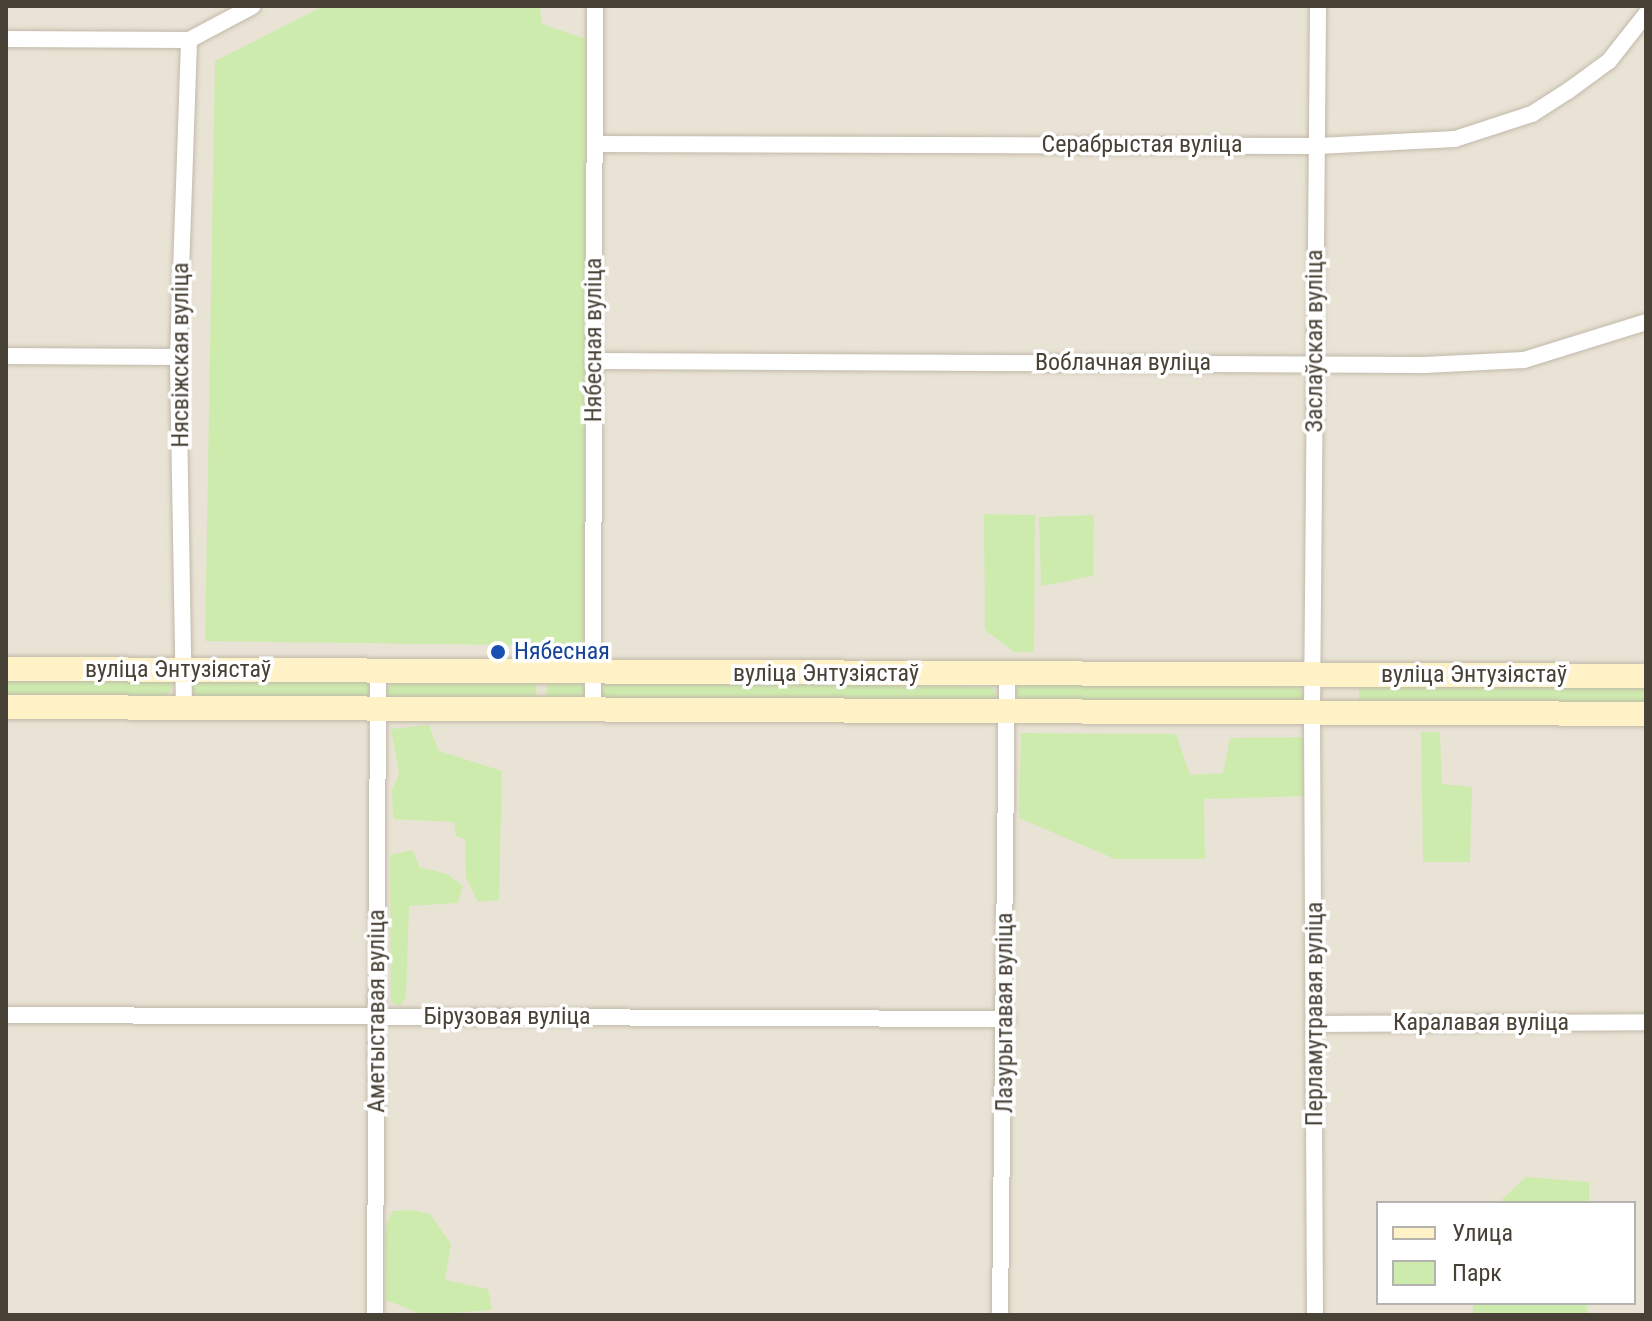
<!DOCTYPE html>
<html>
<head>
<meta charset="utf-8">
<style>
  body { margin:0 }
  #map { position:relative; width:1652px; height:1321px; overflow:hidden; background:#f5f1e7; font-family:"Roboto Condensed",sans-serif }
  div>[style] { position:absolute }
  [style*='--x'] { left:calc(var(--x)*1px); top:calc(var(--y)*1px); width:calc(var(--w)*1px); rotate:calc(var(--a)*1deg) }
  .residential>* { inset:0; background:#e9e3d5 }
  .green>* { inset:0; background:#ceebae }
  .roads { filter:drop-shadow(0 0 2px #c1b9a9) drop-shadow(0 0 2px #c1b9a9) }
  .street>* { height:16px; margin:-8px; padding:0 8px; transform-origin:8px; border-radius:8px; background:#fff }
  .secondary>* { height:24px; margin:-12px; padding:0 12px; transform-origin:12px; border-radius:12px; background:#fff2c7 }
  .dots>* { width:22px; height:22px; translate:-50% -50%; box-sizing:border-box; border:4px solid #fff; border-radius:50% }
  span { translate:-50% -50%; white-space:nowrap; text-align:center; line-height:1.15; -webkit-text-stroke:7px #fff; paint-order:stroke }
  .street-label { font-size:24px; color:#484136 }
  .transit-label { font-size:24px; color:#164399 }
  .left { translate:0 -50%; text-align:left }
  .frame { position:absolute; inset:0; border:8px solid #484136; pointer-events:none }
  .legend { position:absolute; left:1376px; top:1201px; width:260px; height:104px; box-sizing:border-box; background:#fff; border:2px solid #b6b3af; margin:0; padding:10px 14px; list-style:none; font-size:24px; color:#484136 }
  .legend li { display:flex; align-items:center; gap:16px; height:40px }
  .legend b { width:40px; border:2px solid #b6b3af }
</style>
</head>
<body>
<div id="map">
  <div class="residential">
    <i style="clip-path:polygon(evenodd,6px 6px,1646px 6px,1646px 1315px,6px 1315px,6px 6px,1378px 1203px,1634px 1203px,1634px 1303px,1378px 1303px,1378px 1203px)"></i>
  </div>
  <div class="green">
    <i style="clip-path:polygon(324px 6px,540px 6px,542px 24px,586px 39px,584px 646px,205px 641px,215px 61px)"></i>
    <i style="clip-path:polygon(984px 514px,1035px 515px,1034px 652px,1014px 652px,985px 630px)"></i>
    <i style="clip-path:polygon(1094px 515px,1093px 576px,1041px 586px,1039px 517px)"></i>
    <i style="clip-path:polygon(6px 677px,166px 678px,173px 687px,166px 696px,6px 696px)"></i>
    <i style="clip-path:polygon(193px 679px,367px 681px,371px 689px,366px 699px,193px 698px)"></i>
    <i style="clip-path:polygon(394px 681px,537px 681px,536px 699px,394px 699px,386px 691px)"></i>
    <i style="clip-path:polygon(547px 681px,583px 681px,586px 696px,583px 700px,546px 700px)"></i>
    <i style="clip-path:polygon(605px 683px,992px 687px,996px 695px,991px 702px,605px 700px,601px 696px)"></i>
    <i style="clip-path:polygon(1021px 684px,1299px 687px,1304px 697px,1299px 706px,1021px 701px,1013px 693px)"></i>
    <i style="clip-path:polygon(1359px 686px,1646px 686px,1646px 706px,1359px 706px)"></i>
    <i style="clip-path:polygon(429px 725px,439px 751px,502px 771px,499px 900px,478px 902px,466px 878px,465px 839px,456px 836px,454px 822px,393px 819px,392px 790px,399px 774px,391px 729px)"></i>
    <i style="clip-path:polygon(1421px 732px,1440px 732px,1442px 784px,1472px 787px,1470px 862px,1423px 862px)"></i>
    <i style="clip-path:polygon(1021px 733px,1176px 734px,1190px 775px,1223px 773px,1230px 738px,1306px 737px,1306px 796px,1204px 799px,1205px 859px,1115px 859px,1019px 818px)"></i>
    <i style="clip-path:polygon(413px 850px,419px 867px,447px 874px,463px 886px,458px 903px,409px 906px,406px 998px,399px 1006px,391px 1002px,390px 855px)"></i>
    <i style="clip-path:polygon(1526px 1177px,1589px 1182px,1589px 1203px,1498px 1203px)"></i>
    <i style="clip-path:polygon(413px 1210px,430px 1214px,451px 1244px,445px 1280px,488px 1289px,492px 1310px,424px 1315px,386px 1300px,385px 1229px,392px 1211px)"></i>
    <i style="clip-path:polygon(1473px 1303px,1587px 1303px,1587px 1315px,1473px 1315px)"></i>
  </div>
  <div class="roads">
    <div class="street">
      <i style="--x:6;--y:39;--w:183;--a:0.3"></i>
      <i style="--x:189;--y:40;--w:72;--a:-28"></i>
      <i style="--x:595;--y:144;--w:723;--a:0.16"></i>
      <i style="--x:1318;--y:146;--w:137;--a:-2.9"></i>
      <i style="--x:1455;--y:139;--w:81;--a:-18"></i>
      <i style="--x:1532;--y:114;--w:43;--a:-32.6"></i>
      <i style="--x:1568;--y:91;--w:51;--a:-36.2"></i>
      <i style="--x:1609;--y:61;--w:60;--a:-51.8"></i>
      <i style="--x:6;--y:356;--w:172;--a:0.3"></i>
      <i style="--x:593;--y:361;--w:831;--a:0.28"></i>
      <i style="--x:1424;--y:365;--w:100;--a:-2.9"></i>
      <i style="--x:1524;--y:360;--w:128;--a:-17.3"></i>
      <i style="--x:184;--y:707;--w:350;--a:-91"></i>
      <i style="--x:178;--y:357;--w:317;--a:-88"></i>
      <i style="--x:593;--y:709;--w:703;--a:-89.84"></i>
      <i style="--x:6;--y:1015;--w:1001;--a:0.23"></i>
      <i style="--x:1316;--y:1024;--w:330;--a:-0.3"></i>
      <i style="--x:375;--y:1315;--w:644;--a:-89.73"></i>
      <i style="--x:1000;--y:1315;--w:640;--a:-89.37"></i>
      <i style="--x:1315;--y:1315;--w:602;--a:-90.29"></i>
      <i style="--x:1312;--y:713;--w:707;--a:-89.51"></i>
    </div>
    <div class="secondary">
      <i style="--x:6;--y:669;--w:1640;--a:0.24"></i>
      <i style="--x:6;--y:707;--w:1640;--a:0.24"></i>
    </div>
  </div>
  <div class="dots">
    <i style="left:498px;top:652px;background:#1a4fb4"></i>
  </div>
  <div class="street-label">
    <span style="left:1142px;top:145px">Серабрыстая вуліца</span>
    <span style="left:594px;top:340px;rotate:-90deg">Нябесная вуліца</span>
    <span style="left:1315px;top:341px;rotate:-90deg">Заслаўская вуліца</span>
    <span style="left:181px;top:355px;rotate:-90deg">Нясвіжская вуліца</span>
    <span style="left:1123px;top:363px">Воблачная вуліца</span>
    <span style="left:178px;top:670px">вуліца Энтузіястаў</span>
    <span style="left:826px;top:674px">вуліца Энтузіястаў</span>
    <span style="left:1474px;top:675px">вуліца Энтузіястаў</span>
    <span style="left:377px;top:1011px;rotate:-90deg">Аметыставая вуліца</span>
    <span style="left:1005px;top:1013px;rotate:-90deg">Лазурытавая вуліца</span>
    <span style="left:1315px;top:1014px;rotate:-90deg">Перламутравая вуліца</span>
    <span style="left:507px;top:1017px">Бірузовая вуліца</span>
    <span style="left:1481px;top:1023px">Каралавая вуліца</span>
  </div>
  <div class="transit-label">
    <span class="left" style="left:514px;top:652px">Нябесная</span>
  </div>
  <div class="frame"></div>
  <ul class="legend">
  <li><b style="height:10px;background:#fff2c7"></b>Улица</li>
  <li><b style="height:22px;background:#ceebae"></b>Парк</li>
  </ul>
</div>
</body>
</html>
